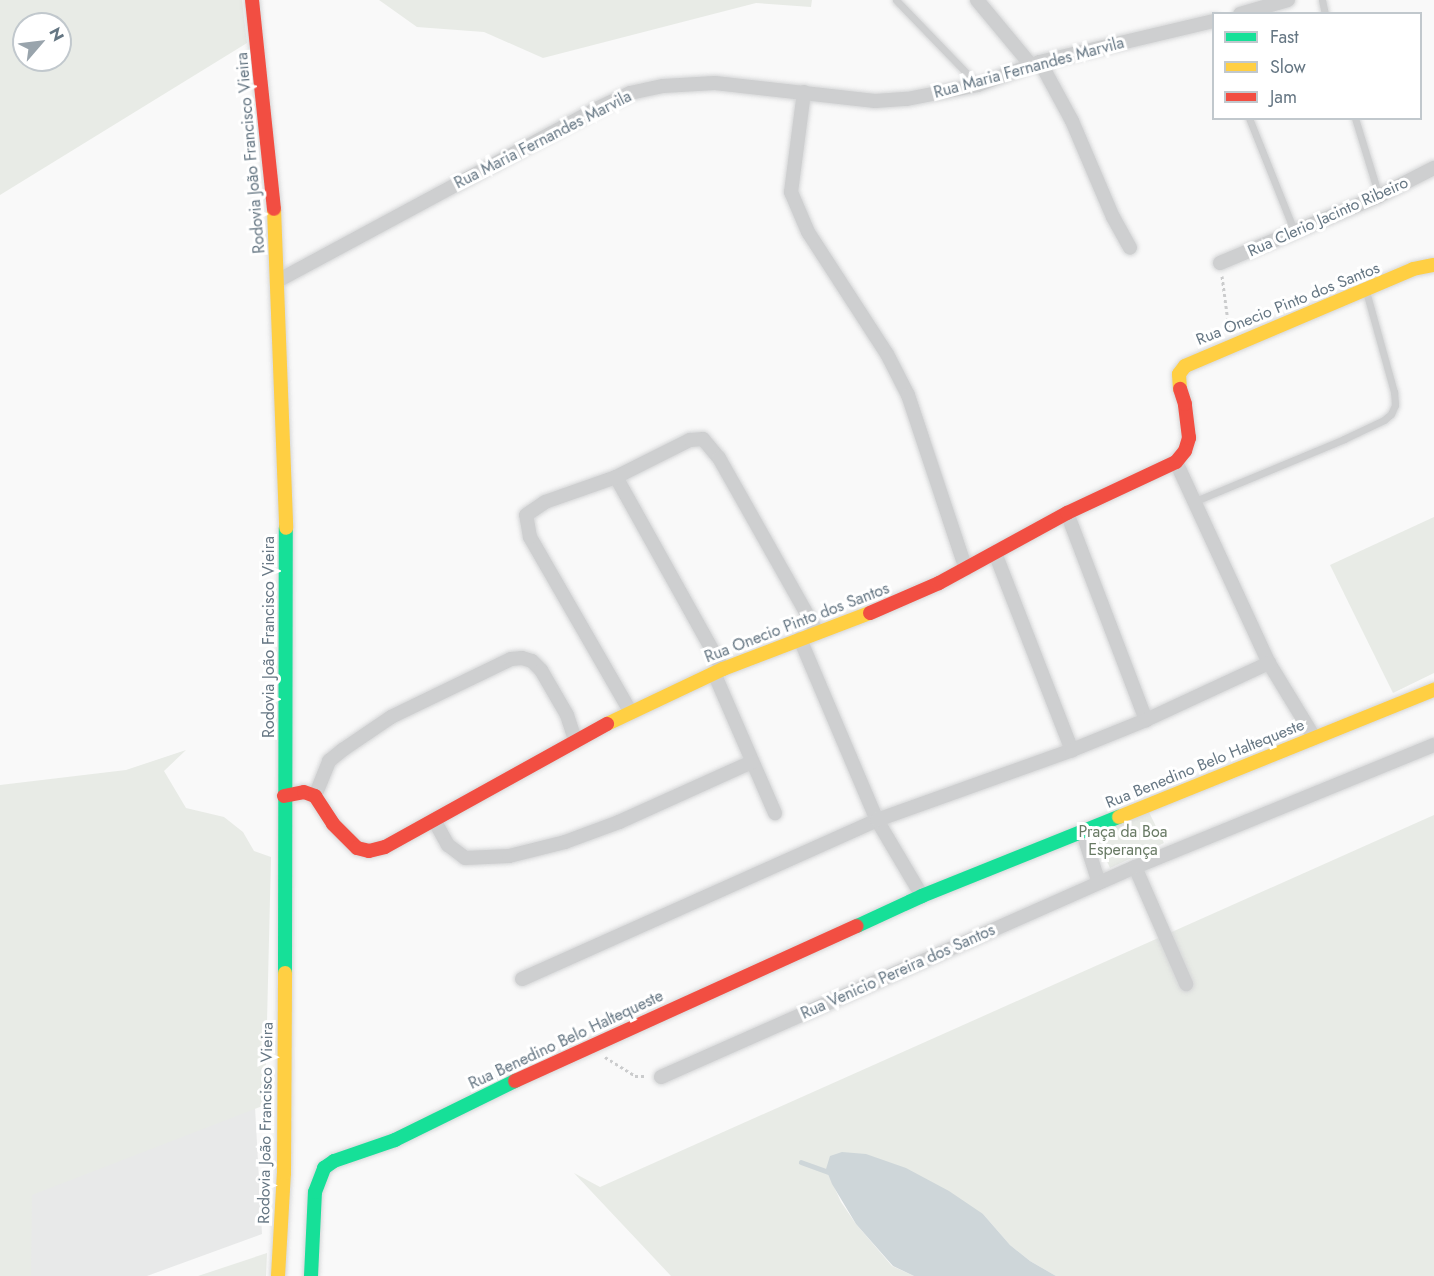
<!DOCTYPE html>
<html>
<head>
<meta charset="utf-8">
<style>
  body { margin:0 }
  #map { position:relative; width:1434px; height:1276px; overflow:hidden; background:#f9f9f9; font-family:Jost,sans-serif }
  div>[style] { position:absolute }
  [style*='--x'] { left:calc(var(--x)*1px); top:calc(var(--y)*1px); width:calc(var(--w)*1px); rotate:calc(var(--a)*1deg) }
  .built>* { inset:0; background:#e8e9e9 }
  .green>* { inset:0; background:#e8ebe6 }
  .water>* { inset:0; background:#ced6d9 }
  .stream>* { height:4.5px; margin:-2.25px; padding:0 2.25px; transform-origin:2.25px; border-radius:2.25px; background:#ced6d9 }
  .path>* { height:3px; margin-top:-1.5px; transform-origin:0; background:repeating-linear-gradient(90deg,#cbcccd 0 3px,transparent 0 6px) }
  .roads { filter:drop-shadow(0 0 2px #d5d6d7) drop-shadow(0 0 2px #d5d6d7) }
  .lane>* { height:7px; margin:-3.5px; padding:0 3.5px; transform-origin:3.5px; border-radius:3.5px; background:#cecfd0 }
  .street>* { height:14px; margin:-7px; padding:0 7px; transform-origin:7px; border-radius:7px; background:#cecfd0 }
  .fast>* { height:14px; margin:-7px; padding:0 7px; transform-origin:7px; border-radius:7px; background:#16e098 }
  .slow>* { height:14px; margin:-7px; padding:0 7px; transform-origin:7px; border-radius:7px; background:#ffcf43 }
  .jam>* { height:14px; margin:-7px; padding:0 7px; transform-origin:7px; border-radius:7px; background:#f24e42 }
  span { translate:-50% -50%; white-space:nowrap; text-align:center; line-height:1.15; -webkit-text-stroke:6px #fff; paint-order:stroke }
  .street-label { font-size:16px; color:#657683 }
  .park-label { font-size:16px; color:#687a64 }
  .legend { position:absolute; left:1212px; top:12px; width:210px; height:108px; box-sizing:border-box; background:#fff; border:2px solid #c1c8cd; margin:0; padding:8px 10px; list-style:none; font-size:18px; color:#657683 }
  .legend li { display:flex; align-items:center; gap:12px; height:30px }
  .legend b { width:30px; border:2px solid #c1c8cd }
  .north { position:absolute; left:12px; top:12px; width:60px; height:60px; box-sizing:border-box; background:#fff; border:2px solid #c1c8cd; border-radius:50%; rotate:62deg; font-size:16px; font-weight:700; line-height:24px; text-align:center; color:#657683 }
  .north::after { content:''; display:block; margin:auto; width:21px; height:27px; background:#99a4ac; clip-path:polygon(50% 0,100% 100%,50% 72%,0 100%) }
</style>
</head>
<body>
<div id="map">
  <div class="built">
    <i style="clip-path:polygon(255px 1107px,262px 1234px,147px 1276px,28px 1276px,25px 1190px)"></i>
  </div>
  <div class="green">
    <i style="clip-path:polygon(evenodd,0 0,242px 0,247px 43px,0 195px,0 0,24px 24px,60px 24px,60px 60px,24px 60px,24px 24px)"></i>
    <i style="clip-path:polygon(379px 0,812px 0,811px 7px,756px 3px,543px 58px,484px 32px,417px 27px)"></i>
    <i style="clip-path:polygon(1434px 517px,1434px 673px,1393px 693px,1330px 565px)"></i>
    <i style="clip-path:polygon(186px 750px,164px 771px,186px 808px,224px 817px,243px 832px,254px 851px,271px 857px,265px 1105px,32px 1195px,31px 1276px,0 1276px,0 785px,126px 770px)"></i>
    <i style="clip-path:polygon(1148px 810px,1164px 843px,1110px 868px,1094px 833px)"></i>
    <i style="clip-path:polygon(1434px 815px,1434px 1276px,1056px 1276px,1030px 1261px,1010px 1245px,983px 1214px,826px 1169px,841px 1202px,856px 1224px,892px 1266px,914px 1276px,671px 1276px,574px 1173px,600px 1187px)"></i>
    <i style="clip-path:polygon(267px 1253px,266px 1276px,198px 1276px)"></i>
  </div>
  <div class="water">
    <i style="clip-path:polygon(842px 1152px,866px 1154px,906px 1168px,949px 1191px,983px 1214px,1010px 1245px,1030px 1261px,1056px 1276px,914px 1276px,893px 1266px,856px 1224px,832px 1184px,826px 1169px,830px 1156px)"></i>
  </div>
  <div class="stream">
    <i style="--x:801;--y:1162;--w:33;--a:20"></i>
  </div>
  <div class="path">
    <i style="--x:1222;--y:276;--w:53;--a:82.5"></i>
    <i style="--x:605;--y:1057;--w:36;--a:32"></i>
    <i style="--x:635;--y:1076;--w:12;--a:0"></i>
  </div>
  <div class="roads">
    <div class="lane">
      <i style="--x:896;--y:0;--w:118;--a:46"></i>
      <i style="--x:1322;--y:0;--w:14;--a:78"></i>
      <i style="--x:1249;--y:118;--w:124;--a:68.2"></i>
      <i style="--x:1355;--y:118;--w:82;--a:72.9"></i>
      <i style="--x:1193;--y:502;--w:164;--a:-22.6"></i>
      <i style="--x:1344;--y:439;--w:44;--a:-25.4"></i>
      <i style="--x:1384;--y:420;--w:9;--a:-41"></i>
      <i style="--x:1391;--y:414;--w:10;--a:-66"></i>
      <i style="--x:1395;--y:405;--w:13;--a:-94"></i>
      <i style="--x:1394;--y:392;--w:105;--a:-105.5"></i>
    </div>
    <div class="street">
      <i style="--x:977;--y:0;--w:85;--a:50.3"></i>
      <i style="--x:1240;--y:14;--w:50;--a:-16.3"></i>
      <i style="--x:1040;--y:62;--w:67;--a:61.5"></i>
      <i style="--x:1072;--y:121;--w:104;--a:66.9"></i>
      <i style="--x:1113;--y:217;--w:35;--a:61"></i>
      <i style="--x:804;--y:92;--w:101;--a:97.4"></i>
      <i style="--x:791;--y:192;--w:43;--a:67"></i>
      <i style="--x:808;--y:232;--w:145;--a:57.1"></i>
      <i style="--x:887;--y:354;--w:46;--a:62.9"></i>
      <i style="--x:908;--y:395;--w:183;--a:71.6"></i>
      <i style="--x:1220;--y:263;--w:173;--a:-22.8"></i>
      <i style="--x:1379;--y:196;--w:62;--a:-27"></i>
      <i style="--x:279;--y:280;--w:360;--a:-28.3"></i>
      <i style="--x:596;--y:109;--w:38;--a:-25"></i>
      <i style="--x:630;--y:93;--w:34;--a:-12"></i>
      <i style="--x:663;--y:86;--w:52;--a:-3.3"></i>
      <i style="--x:715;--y:83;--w:161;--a:6.4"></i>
      <i style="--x:875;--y:101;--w:32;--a:-4"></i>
      <i style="--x:907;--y:99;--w:72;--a:-11.2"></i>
      <i style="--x:978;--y:85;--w:66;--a:-20.4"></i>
      <i style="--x:1040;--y:62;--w:179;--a:-13.3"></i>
      <i style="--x:1176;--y:462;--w:221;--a:65.2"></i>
      <i style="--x:1269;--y:663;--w:87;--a:58.7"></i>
      <i style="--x:616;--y:477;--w:220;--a:60.9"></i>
      <i style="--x:1067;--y:513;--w:222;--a:69.1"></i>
      <i style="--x:995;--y:553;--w:212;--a:68.7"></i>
      <i style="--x:800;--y:639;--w:197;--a:67"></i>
      <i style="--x:877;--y:820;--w:88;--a:59.4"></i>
      <i style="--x:714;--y:673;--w:153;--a:66.5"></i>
      <i style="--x:630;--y:711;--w:201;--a:-119.9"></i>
      <i style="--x:530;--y:537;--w:22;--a:-100"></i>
      <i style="--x:526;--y:515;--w:23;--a:-34"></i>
      <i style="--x:545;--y:502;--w:75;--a:-19.4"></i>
      <i style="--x:616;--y:477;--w:83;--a:-26.6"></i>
      <i style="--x:690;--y:440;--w:13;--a:-4"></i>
      <i style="--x:703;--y:439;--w:25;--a:50"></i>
      <i style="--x:719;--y:458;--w:200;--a:60.6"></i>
      <i style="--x:315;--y:796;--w:38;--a:-68"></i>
      <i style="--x:329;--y:761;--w:19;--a:-39"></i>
      <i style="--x:344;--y:749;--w:57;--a:-34.2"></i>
      <i style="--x:391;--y:717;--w:133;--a:-25.8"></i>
      <i style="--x:511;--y:659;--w:11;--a:-5"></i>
      <i style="--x:522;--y:658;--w:10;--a:17"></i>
      <i style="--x:532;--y:661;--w:13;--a:45"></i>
      <i style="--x:541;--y:670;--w:52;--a:60"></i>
      <i style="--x:567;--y:715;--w:25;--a:72"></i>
      <i style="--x:434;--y:820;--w:29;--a:61"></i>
      <i style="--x:448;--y:845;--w:21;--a:37"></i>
      <i style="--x:465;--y:858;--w:44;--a:-2.6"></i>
      <i style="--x:509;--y:856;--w:58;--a:-14"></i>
      <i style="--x:565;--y:842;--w:58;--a:-20.3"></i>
      <i style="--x:619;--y:822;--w:146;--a:-24.3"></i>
      <i style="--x:1083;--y:833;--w:52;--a:72.3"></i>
      <i style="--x:1135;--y:867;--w:128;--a:66.4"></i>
      <i style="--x:522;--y:979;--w:389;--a:-24.1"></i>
      <i style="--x:877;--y:820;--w:207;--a:-19.7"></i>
      <i style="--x:1072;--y:750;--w:80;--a:-22.1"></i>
      <i style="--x:1146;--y:720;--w:136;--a:-24.9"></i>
      <i style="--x:661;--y:1077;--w:518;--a:-23.9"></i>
      <i style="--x:1135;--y:867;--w:323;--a:-22.2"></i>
    </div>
    <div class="fast">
      <i style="--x:857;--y:926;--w:72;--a:-24.8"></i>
      <i style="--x:922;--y:896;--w:212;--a:-21.9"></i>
      <i style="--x:285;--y:973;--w:445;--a:-89.9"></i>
      <i style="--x:311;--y:1276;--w:84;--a:-87.3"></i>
      <i style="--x:315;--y:1192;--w:26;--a:-69"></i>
      <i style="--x:324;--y:1168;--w:12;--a:-35"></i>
      <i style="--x:334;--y:1161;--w:65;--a:-19"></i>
      <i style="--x:395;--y:1140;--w:134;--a:-26.2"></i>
    </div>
    <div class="slow">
      <i style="--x:274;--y:209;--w:319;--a:87.8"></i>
      <i style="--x:1180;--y:389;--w:15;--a:-94"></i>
      <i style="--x:1179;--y:374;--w:10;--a:-53"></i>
      <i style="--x:1185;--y:366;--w:248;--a:-23"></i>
      <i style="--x:1413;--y:269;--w:21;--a:-11"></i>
      <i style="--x:607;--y:724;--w:128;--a:-25.4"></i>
      <i style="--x:723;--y:669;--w:157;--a:-20.9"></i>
      <i style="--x:1119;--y:817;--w:340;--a:-22"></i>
      <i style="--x:278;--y:1276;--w:103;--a:-86.7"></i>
      <i style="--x:284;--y:1173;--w:200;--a:-89.7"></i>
    </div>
    <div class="jam">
      <i style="--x:252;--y:0;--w:210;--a:84"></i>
      <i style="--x:870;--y:613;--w:75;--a:-23.5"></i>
      <i style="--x:939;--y:583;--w:146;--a:-28.7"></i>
      <i style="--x:1067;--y:513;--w:120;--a:-25.1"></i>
      <i style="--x:1176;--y:462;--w:14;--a:-51"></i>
      <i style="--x:1185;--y:451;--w:14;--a:-73"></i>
      <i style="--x:1189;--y:438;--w:34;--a:-97"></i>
      <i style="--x:1185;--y:404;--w:16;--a:-108"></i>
      <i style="--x:284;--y:796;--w:20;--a:-11"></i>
      <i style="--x:304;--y:792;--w:12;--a:20"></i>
      <i style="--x:315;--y:796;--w:33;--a:57"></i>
      <i style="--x:333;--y:824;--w:34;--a:45"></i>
      <i style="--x:357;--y:848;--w:12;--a:14"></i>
      <i style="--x:369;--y:851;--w:16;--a:-14"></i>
      <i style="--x:385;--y:847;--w:254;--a:-29"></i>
      <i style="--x:515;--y:1081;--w:375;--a:-24.4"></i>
    </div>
  </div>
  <div class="street-label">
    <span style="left:1029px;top:68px;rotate:-15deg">Rua Maria Fernandes Marvila</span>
    <span style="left:543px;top:140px;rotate:-27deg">Rua Maria Fernandes Marvila</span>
    <span style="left:251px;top:153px;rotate:-95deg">Rodovia João Francisco Vieira</span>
    <span style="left:1328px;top:217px;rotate:-24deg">Rua Clerio Jacinto Ribeiro</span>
    <span style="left:1288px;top:304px;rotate:-22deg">Rua Onecio Pinto dos Santos</span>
    <span style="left:797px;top:623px;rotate:-21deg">Rua Onecio Pinto dos Santos</span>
    <span style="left:269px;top:637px;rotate:-90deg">Rodovia João Francisco Vieira</span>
    <span style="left:1205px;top:764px;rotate:-22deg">Rua Benedino Belo Haltequeste</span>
    <span style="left:898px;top:972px;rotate:-24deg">Rua Venicio Pereira dos Santos</span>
    <span style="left:566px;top:1040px;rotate:-25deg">Rua Benedino Belo Haltequeste</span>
    <span style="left:266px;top:1123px;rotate:-89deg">Rodovia João Francisco Vieira</span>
  </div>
  <div class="park-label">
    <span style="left:1123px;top:841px">Praça da Boa<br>Esperança</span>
  </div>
  <ul class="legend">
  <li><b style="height:8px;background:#16e098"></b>Fast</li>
  <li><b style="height:8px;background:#ffcf43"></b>Slow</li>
  <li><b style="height:8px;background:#f24e42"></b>Jam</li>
  </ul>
  <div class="north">N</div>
</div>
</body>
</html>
